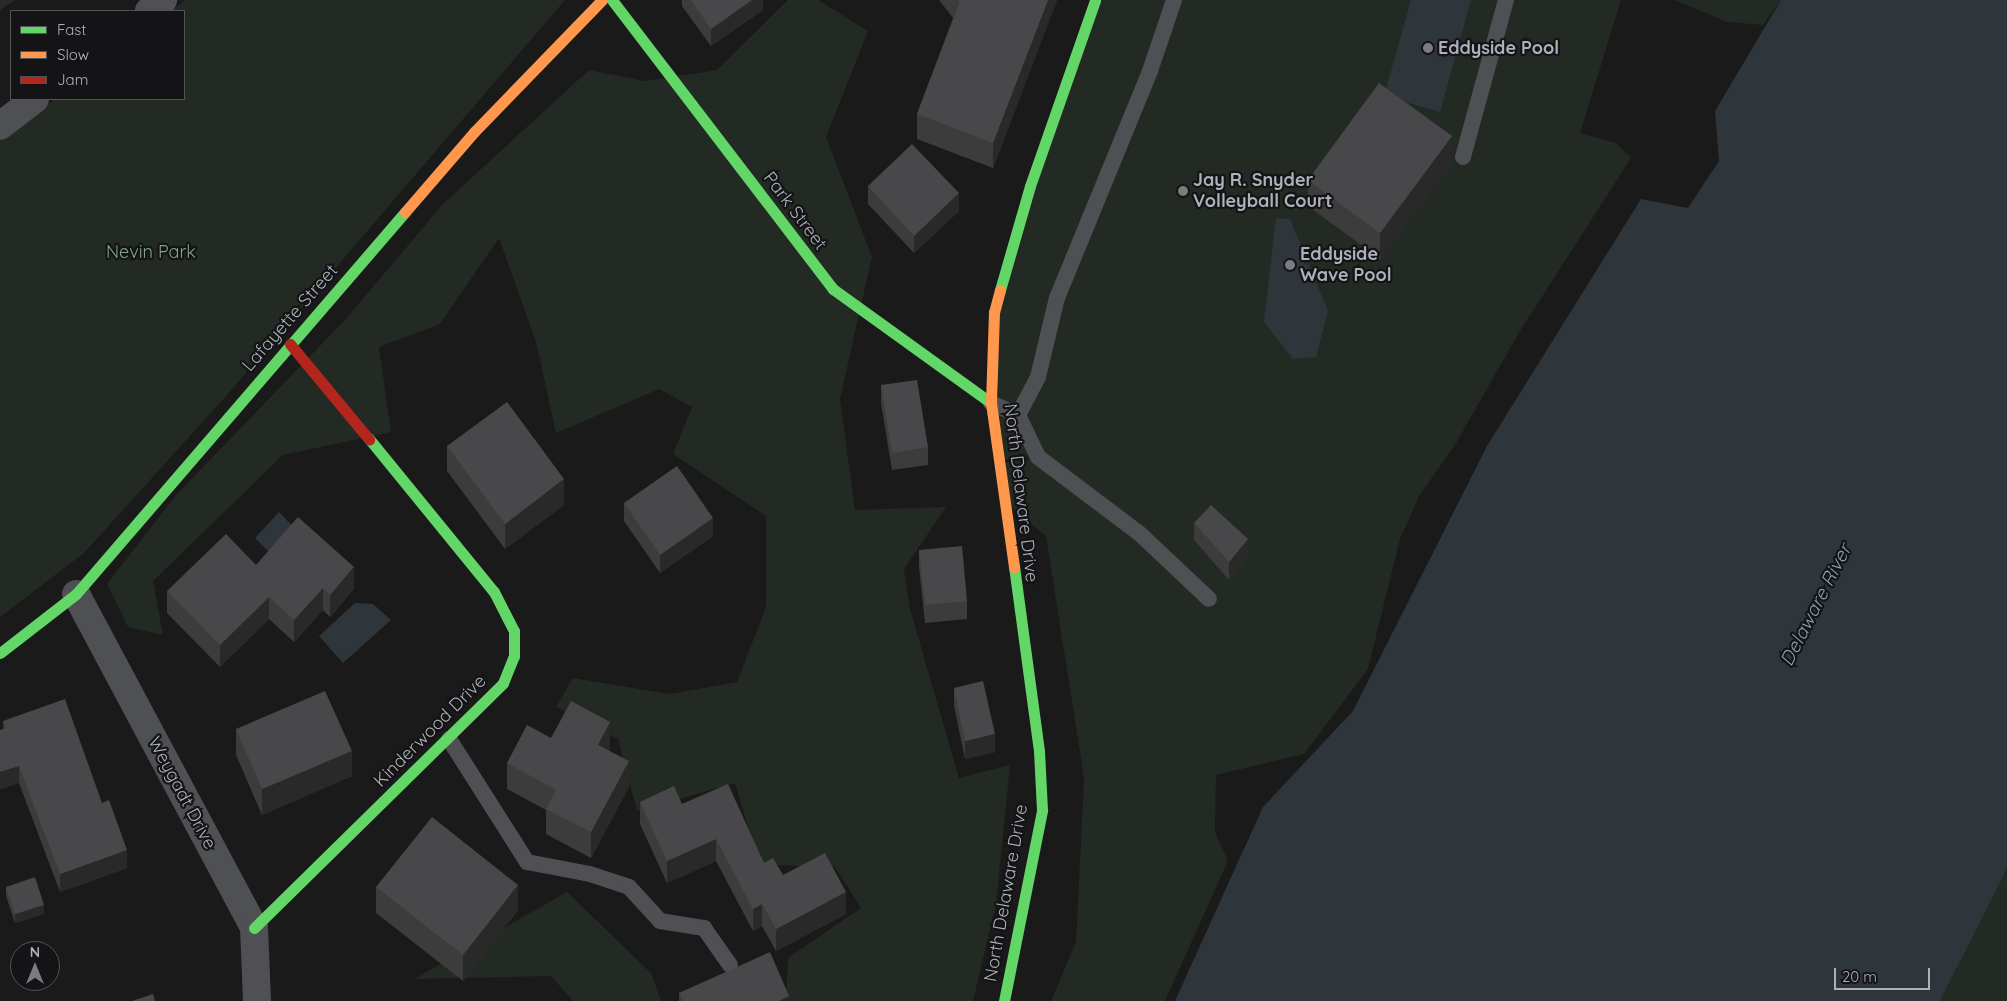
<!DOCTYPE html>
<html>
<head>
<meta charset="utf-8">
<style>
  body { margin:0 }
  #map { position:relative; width:2007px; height:1001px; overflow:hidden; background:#1a1a1a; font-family:Quicksand,sans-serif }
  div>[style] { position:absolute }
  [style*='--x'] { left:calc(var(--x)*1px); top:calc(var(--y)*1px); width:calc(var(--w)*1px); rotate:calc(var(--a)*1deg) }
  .green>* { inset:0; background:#232923 }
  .water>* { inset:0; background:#2e363c }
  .lane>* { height:16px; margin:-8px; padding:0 8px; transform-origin:8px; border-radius:8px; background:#4f5053 }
  .street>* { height:28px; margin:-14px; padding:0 14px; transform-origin:14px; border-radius:14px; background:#4f5053 }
  .fast>* { height:11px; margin:-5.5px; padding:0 5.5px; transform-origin:5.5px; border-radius:5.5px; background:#63d668 }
  .slow>* { height:11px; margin:-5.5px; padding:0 5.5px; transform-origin:5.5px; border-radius:5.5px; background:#ff974d }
  .jam>* { height:11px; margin:-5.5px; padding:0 5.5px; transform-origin:5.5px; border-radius:5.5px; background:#b3261e }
  .wall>* { inset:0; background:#3c3c3d }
  .shaded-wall>* { inset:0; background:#29292a }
  .building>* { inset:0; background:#48484b }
  .dots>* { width:14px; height:14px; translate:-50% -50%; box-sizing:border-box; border:2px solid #141416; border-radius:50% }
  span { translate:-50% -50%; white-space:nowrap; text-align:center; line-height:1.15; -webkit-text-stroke:4.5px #141416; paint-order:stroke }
  .poi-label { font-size:18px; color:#adb1ba; font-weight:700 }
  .left { translate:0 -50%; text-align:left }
  .street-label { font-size:18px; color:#adb1ba }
  .park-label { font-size:18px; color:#85a386 }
  .water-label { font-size:19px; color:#87a0b2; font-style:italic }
  .legend { position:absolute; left:10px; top:10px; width:175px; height:90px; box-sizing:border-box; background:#141416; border:1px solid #515358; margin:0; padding:6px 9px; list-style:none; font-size:15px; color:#adb1ba }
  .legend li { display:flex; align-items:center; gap:10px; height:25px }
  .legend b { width:25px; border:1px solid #515358 }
  .north { position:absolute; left:10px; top:941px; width:50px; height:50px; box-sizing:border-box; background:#141416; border:1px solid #515358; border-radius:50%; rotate:0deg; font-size:14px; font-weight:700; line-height:20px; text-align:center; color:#adb1ba }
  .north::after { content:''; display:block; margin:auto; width:18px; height:22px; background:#7a7c82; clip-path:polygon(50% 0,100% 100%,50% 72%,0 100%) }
  .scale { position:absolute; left:1834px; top:968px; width:96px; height:22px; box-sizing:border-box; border:2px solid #adb1ba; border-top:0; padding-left:6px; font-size:15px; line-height:18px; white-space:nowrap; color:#adb1ba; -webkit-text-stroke:4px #141416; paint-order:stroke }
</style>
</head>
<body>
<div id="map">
  <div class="green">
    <i style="clip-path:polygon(186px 0,565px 0,227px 395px,84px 553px,0 617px,0 141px,55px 99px,184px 99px,184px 11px,171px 11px)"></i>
    <i style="clip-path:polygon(788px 0,818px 0,868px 31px,826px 137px,872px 257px,840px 399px,855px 510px,946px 507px,904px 569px,910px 609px,959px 778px,1010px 765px,996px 904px,973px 1001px,786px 1001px,788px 958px,861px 908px,835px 867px,735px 864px,755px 851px,735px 783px,637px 811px,618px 739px,556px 707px,573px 678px,670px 694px,737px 682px,766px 607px,766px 516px,673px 454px,692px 407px,659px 389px,556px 433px,536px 342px,499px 238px,440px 324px,379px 347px,391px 432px,283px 455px,153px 581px,163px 635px,128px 627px,107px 584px,176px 495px,345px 320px,443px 204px,589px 70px,645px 81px,717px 70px)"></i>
    <i style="clip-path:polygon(1095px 0,1621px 0,1580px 133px,1616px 143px,1631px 158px,1520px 331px,1455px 445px,1419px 496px,1400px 539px,1368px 669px,1304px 754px,1216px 775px,1215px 832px,1228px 861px,1165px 1001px,1051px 1001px,1076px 942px,1084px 778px,1046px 536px,1003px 500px,994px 312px)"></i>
    <i style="clip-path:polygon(1674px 0,1781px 0,1763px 25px,1727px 22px)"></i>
    <i style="clip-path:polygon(2007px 865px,2007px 1001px,1940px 1001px)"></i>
    <i style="clip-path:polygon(567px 892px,651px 973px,661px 1001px,573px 1001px,551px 976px,414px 979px)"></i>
  </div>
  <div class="water">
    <i style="clip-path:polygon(1411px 0,1471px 0,1440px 112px,1384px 96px)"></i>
    <i style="clip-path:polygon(1781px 0,2007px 0,2007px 868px,1940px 1001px,1175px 1001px,1263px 807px,1353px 711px,1487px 446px,1641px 199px,1688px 208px,1719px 161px,1715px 111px)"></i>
    <i style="clip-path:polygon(1276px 218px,1290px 219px,1328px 311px,1316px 357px,1293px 359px,1264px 322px)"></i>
    <i style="clip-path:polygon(279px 512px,297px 531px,270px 553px,255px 538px)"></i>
    <i style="clip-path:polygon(355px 603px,373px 604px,391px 620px,343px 663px,319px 636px)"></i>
  </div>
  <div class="lane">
    <i style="--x:1463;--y:157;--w:163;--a:-74.7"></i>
    <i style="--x:991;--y:403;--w:30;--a:24"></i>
    <i style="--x:1018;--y:415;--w:47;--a:64.5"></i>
    <i style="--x:1038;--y:457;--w:126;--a:37"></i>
    <i style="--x:1139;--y:533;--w:96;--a:43.3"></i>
    <i style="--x:1018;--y:415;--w:43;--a:-62.2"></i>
    <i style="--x:1038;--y:377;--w:81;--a:-76.5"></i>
    <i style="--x:1057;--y:298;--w:245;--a:-67.7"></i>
    <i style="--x:1150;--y:71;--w:75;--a:-71.3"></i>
    <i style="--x:449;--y:739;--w:146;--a:57.6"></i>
    <i style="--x:527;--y:862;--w:64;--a:10.8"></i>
    <i style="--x:590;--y:874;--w:41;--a:18.4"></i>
    <i style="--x:629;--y:887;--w:46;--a:47.6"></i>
    <i style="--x:660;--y:921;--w:45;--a:9"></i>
    <i style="--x:704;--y:928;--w:45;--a:54.9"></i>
  </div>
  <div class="street">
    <i style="--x:149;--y:11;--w:18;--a:-38"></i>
    <i style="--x:0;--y:126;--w:44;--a:-37.6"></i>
    <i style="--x:76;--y:594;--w:378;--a:61.9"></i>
    <i style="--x:254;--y:928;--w:73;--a:87.6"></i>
  </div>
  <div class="fast">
    <i style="--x:612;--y:0;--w:364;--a:52.6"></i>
    <i style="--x:833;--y:289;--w:195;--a:35.8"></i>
    <i style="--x:1000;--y:290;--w:108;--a:-73.9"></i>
    <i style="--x:1030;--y:186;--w:197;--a:-70.7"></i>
    <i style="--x:0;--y:653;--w:96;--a:-37.8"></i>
    <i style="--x:76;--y:594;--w:504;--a:-49.26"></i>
    <i style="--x:254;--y:928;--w:349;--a:-44.5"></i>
    <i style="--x:503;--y:683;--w:29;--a:-68"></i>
    <i style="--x:514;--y:656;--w:25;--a:-90"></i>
    <i style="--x:514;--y:631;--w:44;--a:-117.1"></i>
    <i style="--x:494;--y:592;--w:198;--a:-129.2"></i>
    <i style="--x:1004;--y:1001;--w:195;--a:-78.7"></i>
    <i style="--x:1042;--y:810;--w:59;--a:-92.9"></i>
    <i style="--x:1039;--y:751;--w:186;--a:-97.7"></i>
  </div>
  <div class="slow">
    <i style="--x:405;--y:212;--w:106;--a:-49.2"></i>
    <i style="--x:474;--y:132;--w:184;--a:-45.9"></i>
    <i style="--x:1000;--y:290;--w:23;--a:105"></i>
    <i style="--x:994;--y:312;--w:91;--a:91.9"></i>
    <i style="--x:991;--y:403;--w:166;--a:82"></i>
  </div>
  <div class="jam">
    <i style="--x:290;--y:344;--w:124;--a:50.3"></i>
  </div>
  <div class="wall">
    <i style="clip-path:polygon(682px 0,763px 0,763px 10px,711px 46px,682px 6px)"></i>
    <i style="clip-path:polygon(939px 0,1057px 0,993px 168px,917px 139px,917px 114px,953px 18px)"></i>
    <i style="clip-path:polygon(1452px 162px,1380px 259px,1308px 206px,1308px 180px)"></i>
    <i style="clip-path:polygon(868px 186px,959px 211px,914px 253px,868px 204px)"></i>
    <i style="clip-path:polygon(881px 385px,928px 447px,928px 465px,892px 470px,881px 403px)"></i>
    <i style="clip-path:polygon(447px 446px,564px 505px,505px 549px,447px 471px)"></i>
    <i style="clip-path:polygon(624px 503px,713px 536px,660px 573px,624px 521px)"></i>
    <i style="clip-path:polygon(1194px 523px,1248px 557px,1229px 580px,1194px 540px)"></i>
    <i style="clip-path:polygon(919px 550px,967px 601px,967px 619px,925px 623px,919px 567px)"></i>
    <i style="clip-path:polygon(256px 565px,354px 589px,330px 617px,323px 610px,294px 642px,269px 619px,220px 667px,167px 613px,167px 591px)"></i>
    <i style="clip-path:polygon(954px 688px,995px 752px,965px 759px,954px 706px)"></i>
    <i style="clip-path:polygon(3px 721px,102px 803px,127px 868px,60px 892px,19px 783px,3px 729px)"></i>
    <i style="clip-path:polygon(236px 729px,352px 776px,262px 815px,236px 755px)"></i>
    <i style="clip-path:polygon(610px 748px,609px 751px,629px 787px,591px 858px,546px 834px,546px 810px,507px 789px,507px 763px)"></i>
    <i style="clip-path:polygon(640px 802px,682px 804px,783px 875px,846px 914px,776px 951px,762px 926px,753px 931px,716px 861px,667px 883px,640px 824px)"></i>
    <i style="clip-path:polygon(6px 887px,44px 914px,15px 923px,6px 896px)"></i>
    <i style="clip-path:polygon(376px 887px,518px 910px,463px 981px,376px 913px)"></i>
    <i style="clip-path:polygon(679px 993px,789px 1001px,679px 1001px)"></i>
  </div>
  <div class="shaded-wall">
    <i style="clip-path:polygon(0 0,15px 0,0 10px)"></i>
    <i style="clip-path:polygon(752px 0,763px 0,763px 10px,711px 46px,711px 29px)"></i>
    <i style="clip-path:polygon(1048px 0,1057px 0,993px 168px,993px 143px)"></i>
    <i style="clip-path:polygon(1452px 136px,1452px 162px,1380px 259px,1380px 233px)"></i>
    <i style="clip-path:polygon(959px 193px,959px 211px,914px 253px,914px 236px)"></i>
    <i style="clip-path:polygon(564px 479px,564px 505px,505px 549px,505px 524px)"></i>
    <i style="clip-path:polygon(713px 518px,713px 536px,660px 573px,660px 555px)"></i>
    <i style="clip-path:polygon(1248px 539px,1248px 557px,1229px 580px,1229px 562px)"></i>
    <i style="clip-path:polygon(354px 567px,354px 589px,330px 617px,330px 595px)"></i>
    <i style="clip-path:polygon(323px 588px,323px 610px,294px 642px,294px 620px)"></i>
    <i style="clip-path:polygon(269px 597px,269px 619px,220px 667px,220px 645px)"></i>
    <i style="clip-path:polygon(610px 722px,610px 748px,598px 770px,598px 745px)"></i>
    <i style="clip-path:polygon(995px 734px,995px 752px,965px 759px,965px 741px)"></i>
    <i style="clip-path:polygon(352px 751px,352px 776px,262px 815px,262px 789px)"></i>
    <i style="clip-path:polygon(629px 761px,629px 787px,591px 858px,591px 832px)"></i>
    <i style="clip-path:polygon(19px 766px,19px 783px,0 790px,0 772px)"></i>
    <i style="clip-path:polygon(716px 839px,716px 861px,667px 883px,667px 861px)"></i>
    <i style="clip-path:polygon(127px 850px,127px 868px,60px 892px,60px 874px)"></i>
    <i style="clip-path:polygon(518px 885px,518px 910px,463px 981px,463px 955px)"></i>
    <i style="clip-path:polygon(846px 892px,846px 914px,776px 951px,776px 929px)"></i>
    <i style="clip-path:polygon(762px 904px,762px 926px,753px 931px,753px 909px)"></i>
    <i style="clip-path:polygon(44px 905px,44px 914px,15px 923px,15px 914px)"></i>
    <i style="clip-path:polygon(789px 996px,789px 1001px,779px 1001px)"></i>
  </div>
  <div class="building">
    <i style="clip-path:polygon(691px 0,752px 0,711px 29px)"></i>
    <i style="clip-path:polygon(958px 0,1048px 0,993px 143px,917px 114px,960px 2px)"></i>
    <i style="clip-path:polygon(1379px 83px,1452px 136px,1380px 233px,1308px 180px)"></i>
    <i style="clip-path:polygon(912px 144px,959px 193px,914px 236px,868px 186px)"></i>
    <i style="clip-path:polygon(917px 380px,928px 447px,892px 453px,881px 385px)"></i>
    <i style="clip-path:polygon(507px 402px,564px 479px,505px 524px,447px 446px)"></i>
    <i style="clip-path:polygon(677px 466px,713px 518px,660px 555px,624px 503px)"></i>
    <i style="clip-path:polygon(1211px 505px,1248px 539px,1229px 562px,1194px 523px)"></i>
    <i style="clip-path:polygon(298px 517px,354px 567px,330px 595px,323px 588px,294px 620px,269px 597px,220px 645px,167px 591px,226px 534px,256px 565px)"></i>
    <i style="clip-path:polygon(962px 546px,967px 601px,925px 605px,919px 550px)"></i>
    <i style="clip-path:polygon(983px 681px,995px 734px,965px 741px,954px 688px)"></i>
    <i style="clip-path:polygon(325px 691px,352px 751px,262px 789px,236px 729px)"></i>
    <i style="clip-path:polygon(65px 699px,102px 803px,109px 800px,127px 850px,60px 874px,19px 766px,0 772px,0 730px,6px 728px,3px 721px)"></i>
    <i style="clip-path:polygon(571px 701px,610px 722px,598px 745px,629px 761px,591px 832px,546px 809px,556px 790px,507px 763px,527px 725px,551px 738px)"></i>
    <i style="clip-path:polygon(728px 784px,764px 863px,773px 858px,783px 875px,825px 853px,846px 892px,776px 929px,762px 904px,753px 909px,716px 839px,667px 861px,640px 802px,674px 786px,682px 804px)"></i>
    <i style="clip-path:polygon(432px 817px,518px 885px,463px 955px,376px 887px)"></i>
    <i style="clip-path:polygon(35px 877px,44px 905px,15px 914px,6px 887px)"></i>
    <i style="clip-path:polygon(770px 952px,789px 996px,779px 1001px,683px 1001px,679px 993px)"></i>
    <i style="clip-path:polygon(153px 994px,155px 1001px,132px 1001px)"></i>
  </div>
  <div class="dots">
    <i style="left:1428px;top:48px;background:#7a7c82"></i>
    <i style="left:1183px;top:191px;background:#7a7c82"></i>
    <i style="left:1290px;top:265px;background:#7a7c82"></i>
  </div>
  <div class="poi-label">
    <span class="left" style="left:1438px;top:48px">Eddyside Pool</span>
    <span class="left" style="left:1193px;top:191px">Jay R. Snyder<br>Volleyball Court</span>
    <span class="left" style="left:1300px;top:265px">Eddyside<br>Wave Pool</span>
  </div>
  <div class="street-label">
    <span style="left:795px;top:211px;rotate:53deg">Park Street</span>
    <span style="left:290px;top:318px;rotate:-49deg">Lafayette Street</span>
    <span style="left:1021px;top:493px;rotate:83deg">North Delaware Drive</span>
    <span style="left:430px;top:731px;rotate:-45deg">Kinderwood Drive</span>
    <span style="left:182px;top:793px;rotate:62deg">Weygadt Drive</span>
    <span style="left:1006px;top:893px;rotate:-80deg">North Delaware Drive</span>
  </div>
  <div class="park-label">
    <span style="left:151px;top:252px">Nevin Park</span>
  </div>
  <div class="water-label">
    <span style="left:1816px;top:605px;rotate:-63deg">Delaware River</span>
  </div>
  <ul class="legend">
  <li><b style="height:6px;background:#63d668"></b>Fast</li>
  <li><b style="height:6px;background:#ff974d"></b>Slow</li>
  <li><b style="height:6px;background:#b3261e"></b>Jam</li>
  </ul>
  <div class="north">N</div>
  <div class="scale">20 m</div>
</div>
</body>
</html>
